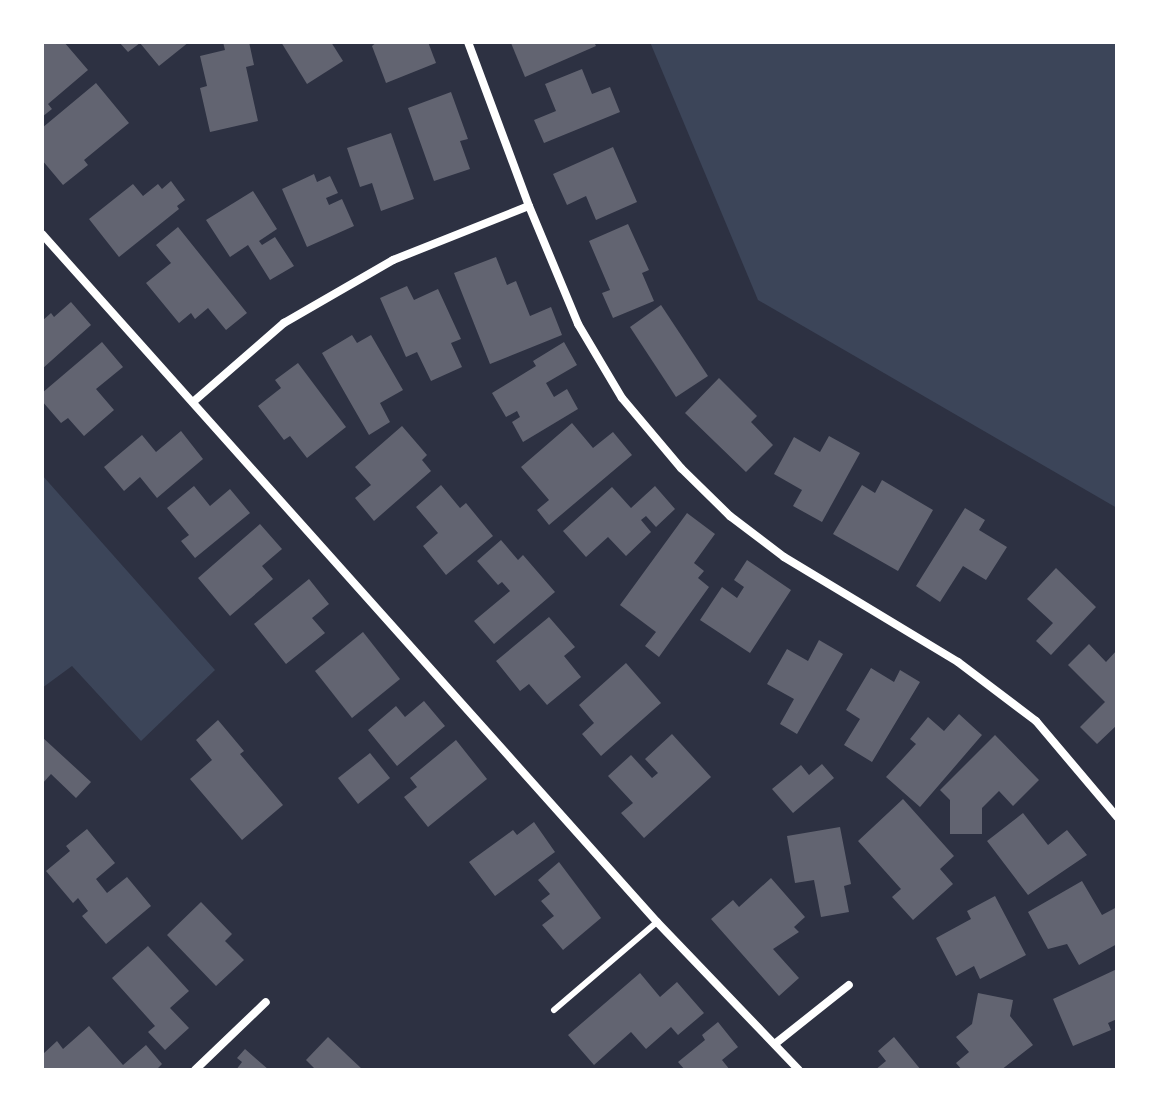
<!DOCTYPE html>
<html>
<head>
<meta charset="utf-8">
<style>
  body { margin:0 }
  #map { position:relative; width:1159px; height:1112px; overflow:hidden; background:#2d3142; font-family:"Space Grotesk",sans-serif }
  div>[style] { position:absolute }
  [style*='--x'] { left:calc(var(--x)*1px); top:calc(var(--y)*1px); width:calc(var(--w)*1px); rotate:calc(var(--a)*1deg) }
  .green>* { inset:0; background:#3c4559 }
  .building>* { inset:0; background:#626471 }
  .service>* { height:6px; margin:-3px; padding:0 3px; transform-origin:3px; border-radius:3px; background:#fff }
  .minor>* { height:8px; margin:-4px; padding:0 4px; transform-origin:4px; border-radius:4px; background:#fff }
  span { translate:-50% -50%; white-space:nowrap; text-align:center; line-height:1.15; -webkit-text-stroke:6px #fff; paint-order:stroke }
  .frame { position:absolute; inset:0; border:44px solid #fff; pointer-events:none }
</style>
</head>
<body>
<div id="map">
  <div class="green">
    <i style="clip-path:polygon(650px 42px,1117px 42px,1117px 508px,758px 300px)"></i>
    <i style="clip-path:polygon(42px 475px,215px 670px,141px 741px,72px 666px,42px 688px)"></i>
  </div>
  <div class="building">
    <i style="clip-path:polygon(42px 42px,64px 42px,88px 70px,48px 104px,52px 109px,42px 117px)"></i>
    <i style="clip-path:polygon(119px 42px,189px 42px,159px 66px,140px 43px,128px 52px)"></i>
    <i style="clip-path:polygon(223px 42px,249px 42px,254px 65px,246px 67px,258px 121px,210px 132px,200px 88px,207px 86px,200px 56px,225px 50px)"></i>
    <i style="clip-path:polygon(281px 42px,331px 42px,343px 61px,307px 84px)"></i>
    <i style="clip-path:polygon(377px 42px,428px 42px,436px 63px,386px 83px,372px 46px)"></i>
    <i style="clip-path:polygon(594px 42px,596px 46px,525px 77px,511px 43px)"></i>
    <i style="clip-path:polygon(582px 69px,592px 94px,610px 87px,620px 112px,544px 143px,534px 120px,556px 111px,545px 84px)"></i>
    <i style="clip-path:polygon(96px 83px,129px 123px,84px 160px,88px 165px,63px 185px,42px 160px,42px 128px)"></i>
    <i style="clip-path:polygon(451px 92px,468px 139px,460px 141px,470px 169px,434px 181px,408px 108px)"></i>
    <i style="clip-path:polygon(391px 133px,414px 199px,381px 211px,372px 183px,360px 187px,347px 148px)"></i>
    <i style="clip-path:polygon(613px 147px,637px 202px,596px 220px,586px 196px,567px 205px,553px 174px)"></i>
    <i style="clip-path:polygon(314px 174px,317px 182px,330px 176px,338px 193px,326px 198px,329px 205px,342px 199px,354px 226px,307px 247px,282px 189px)"></i>
    <i style="clip-path:polygon(171px 181px,185px 200px,177px 206px,179px 209px,119px 257px,89px 219px,133px 184px,143px 196px,158px 184px,162px 189px)"></i>
    <i style="clip-path:polygon(253px 191px,277px 229px,259px 241px,262px 245px,275px 237px,294px 266px,270px 280px,248px 245px,230px 257px,206px 220px)"></i>
    <i style="clip-path:polygon(628px 224px,649px 270px,642px 273px,654px 301px,613px 318px,602px 293px,610px 290px,589px 241px)"></i>
    <i style="clip-path:polygon(178px 227px,247px 313px,226px 330px,208px 308px,195px 319px,191px 313px,179px 323px,146px 283px,171px 263px,156px 245px)"></i>
    <i style="clip-path:polygon(496px 257px,507px 285px,516px 281px,530px 316px,551px 307px,562px 335px,490px 364px,454px 273px)"></i>
    <i style="clip-path:polygon(407px 286px,414px 300px,438px 289px,461px 339px,451px 343px,462px 367px,431px 381px,417px 352px,406px 357px,380px 298px)"></i>
    <i style="clip-path:polygon(71px 302px,91px 325px,42px 369px,42px 321px,51px 313px,54px 317px)"></i>
    <i style="clip-path:polygon(661px 305px,708px 376px,676px 397px,630px 327px)"></i>
    <i style="clip-path:polygon(352px 335px,357px 343px,371px 335px,403px 390px,380px 403px,390px 422px,369px 435px,322px 353px)"></i>
    <i style="clip-path:polygon(102px 342px,123px 367px,96px 389px,114px 410px,84px 436px,68px 418px,61px 423px,42px 401px,42px 393px)"></i>
    <i style="clip-path:polygon(564px 342px,577px 365px,546px 383px,554px 397px,567px 389px,578px 409px,523px 442px,512px 422px,520px 417px,517px 411px,506px 417px,492px 393px,536px 366px,533px 361px)"></i>
    <i style="clip-path:polygon(298px 363px,346px 427px,307px 458px,290px 436px,284px 440px,258px 406px,281px 388px,275px 380px)"></i>
    <i style="clip-path:polygon(719px 378px,757px 416px,751px 422px,773px 445px,746px 472px,685px 413px)"></i>
    <i style="clip-path:polygon(572px 423px,593px 448px,613px 432px,632px 455px,549px 525px,537px 510px,549px 500px,521px 467px)"></i>
    <i style="clip-path:polygon(402px 426px,427px 455px,422px 460px,431px 471px,374px 521px,355px 498px,371px 485px,355px 467px)"></i>
    <i style="clip-path:polygon(181px 431px,203px 459px,157px 498px,140px 477px,124px 491px,104px 467px,142px 435px,156px 452px)"></i>
    <i style="clip-path:polygon(829px 436px,860px 453px,822px 522px,793px 506px,802px 490px,774px 474px,794px 437px,820px 452px)"></i>
    <i style="clip-path:polygon(882px 480px,933px 510px,898px 571px,833px 534px,862px 485px,875px 493px)"></i>
    <i style="clip-path:polygon(441px 485px,460px 508px,466px 503px,493px 536px,446px 575px,423px 546px,438px 533px,416px 507px)"></i>
    <i style="clip-path:polygon(194px 486px,210px 506px,230px 489px,250px 513px,195px 558px,181px 541px,189px 535px,167px 508px)"></i>
    <i style="clip-path:polygon(655px 486px,675px 509px,656px 527px,646px 516px,641px 520px,651px 532px,626px 556px,608px 537px,586px 557px,563px 531px,612px 487px,631px 508px)"></i>
    <i style="clip-path:polygon(965px 508px,985px 520px,979px 530px,1007px 547px,986px 580px,963px 566px,940px 602px,916px 586px)"></i>
    <i style="clip-path:polygon(687px 513px,715px 534px,694px 563px,704px 571px,698px 578px,709px 587px,659px 657px,645px 646px,656px 632px,620px 605px)"></i>
    <i style="clip-path:polygon(260px 524px,282px 549px,262px 566px,273px 579px,230px 616px,198px 578px)"></i>
    <i style="clip-path:polygon(501px 540px,518px 560px,523px 555px,555px 592px,494px 644px,474px 621px,510px 591px,502px 582px,498px 585px,477px 561px)"></i>
    <i style="clip-path:polygon(747px 560px,791px 590px,750px 653px,700px 620px,722px 587px,737px 598px,744px 587px,734px 580px)"></i>
    <i style="clip-path:polygon(1056px 568px,1096px 607px,1051px 655px,1036px 641px,1053px 623px,1027px 599px)"></i>
    <i style="clip-path:polygon(309px 579px,329px 604px,312px 618px,325px 633px,286px 664px,254px 624px)"></i>
    <i style="clip-path:polygon(549px 617px,575px 647px,564px 656px,581px 677px,547px 705px,529px 684px,520px 691px,496px 661px)"></i>
    <i style="clip-path:polygon(363px 632px,400px 679px,352px 718px,315px 671px)"></i>
    <i style="clip-path:polygon(819px 640px,843px 654px,797px 734px,780px 724px,794px 699px,767px 684px,787px 649px,808px 661px)"></i>
    <i style="clip-path:polygon(1089px 644px,1106px 662px,1117px 650px,1117px 725px,1097px 744px,1080px 727px,1105px 702px,1068px 665px)"></i>
    <i style="clip-path:polygon(626px 663px,661px 703px,601px 756px,582px 734px,594px 723px,579px 705px)"></i>
    <i style="clip-path:polygon(871px 668px,894px 682px,900px 670px,920px 682px,872px 762px,844px 745px,860px 719px,846px 710px)"></i>
    <i style="clip-path:polygon(424px 701px,445px 726px,397px 766px,368px 730px,396px 706px,405px 717px)"></i>
    <i style="clip-path:polygon(959px 714px,982px 735px,920px 807px,886px 777px,916px 744px,910px 739px,928px 717px,944px 731px)"></i>
    <i style="clip-path:polygon(218px 720px,244px 751px,240px 754px,283px 805px,242px 840px,190px 779px,212px 760px,196px 740px)"></i>
    <i style="clip-path:polygon(672px 734px,711px 777px,644px 838px,621px 813px,633px 803px,608px 776px,631px 755px,652px 778px,658px 773px,645px 759px)"></i>
    <i style="clip-path:polygon(995px 735px,1039px 780px,1013px 806px,999px 791px,982px 808px,982px 834px,950px 834px,950px 800px,940px 790px)"></i>
    <i style="clip-path:polygon(42px 737px,91px 782px,76px 798px,51px 774px,42px 784px)"></i>
    <i style="clip-path:polygon(456px 740px,487px 779px,428px 827px,404px 797px,417px 787px,410px 778px)"></i>
    <i style="clip-path:polygon(370px 753px,390px 778px,358px 804px,338px 778px)"></i>
    <i style="clip-path:polygon(822px 764px,834px 778px,793px 813px,772px 789px,801px 765px,809px 775px)"></i>
    <i style="clip-path:polygon(903px 799px,954px 856px,940px 869px,953px 884px,913px 920px,892px 897px,901px 889px,858px 841px)"></i>
    <i style="clip-path:polygon(1023px 813px,1048px 845px,1067px 830px,1087px 855px,1028px 895px,987px 841px)"></i>
    <i style="clip-path:polygon(534px 822px,555px 852px,495px 896px,469px 862px,513px 830px,517px 835px)"></i>
    <i style="clip-path:polygon(840px 827px,851px 884px,844px 886px,849px 912px,821px 917px,814px 880px,795px 883px,787px 836px)"></i>
    <i style="clip-path:polygon(87px 829px,115px 863px,96px 879px,107px 893px,127px 877px,151px 906px,106px 944px,82px 916px,88px 911px,78px 898px,73px 903px,46px 871px,70px 851px,66px 846px)"></i>
    <i style="clip-path:polygon(559px 862px,601px 918px,563px 950px,542px 925px,554px 916px,541px 901px,550px 894px,538px 880px)"></i>
    <i style="clip-path:polygon(771px 878px,805px 917px,794px 927px,799px 932px,773px 949px,799px 978px,779px 996px,711px 919px,733px 900px,739px 907px)"></i>
    <i style="clip-path:polygon(1082px 881px,1102px 915px,1117px 907px,1117px 944px,1079px 965px,1067px 944px,1048px 949px,1028px 912px)"></i>
    <i style="clip-path:polygon(995px 896px,1026px 955px,980px 979px,974px 966px,956px 976px,936px 938px,971px 919px,967px 911px)"></i>
    <i style="clip-path:polygon(201px 902px,232px 934px,225px 941px,244px 960px,216px 986px,167px 935px)"></i>
    <i style="clip-path:polygon(148px 946px,189px 991px,170px 1008px,189px 1028px,165px 1050px,148px 1032px,155px 1026px,112px 978px)"></i>
    <i style="clip-path:polygon(1117px 969px,1117px 1019px,1108px 1023px,1111px 1030px,1073px 1046px,1053px 999px)"></i>
    <i style="clip-path:polygon(640px 973px,660px 997px,677px 982px,704px 1013px,678px 1035px,671px 1027px,646px 1049px,631px 1032px,594px 1065px,568px 1035px)"></i>
    <i style="clip-path:polygon(978px 993px,1013px 1000px,1010px 1016px,1033px 1045px,1001px 1070px,962px 1070px,956px 1063px,969px 1052px,956px 1037px,972px 1024px)"></i>
    <i style="clip-path:polygon(718px 1022px,738px 1047px,722px 1060px,730px 1070px,685px 1070px,678px 1062px,705px 1040px,702px 1035px)"></i>
    <i style="clip-path:polygon(89px 1026px,123px 1065px,146px 1045px,162px 1064px,156px 1070px,43px 1070px,42px 1055px,57px 1041px,63px 1049px)"></i>
    <i style="clip-path:polygon(328px 1037px,363px 1070px,316px 1070px,306px 1060px)"></i>
    <i style="clip-path:polygon(894px 1037px,921px 1070px,875px 1070px,886px 1061px,878px 1051px)"></i>
    <i style="clip-path:polygon(245px 1049px,269px 1070px,236px 1070px,242px 1062px,237px 1058px)"></i>
  </div>
  <div class="service">
    <i style="--x:554;--y:1010;--w:135;--a:-40.5"></i>
  </div>
  <div class="minor">
    <i style="--x:468;--y:42;--w:175;--a:69.6"></i>
    <i style="--x:529;--y:206;--w:128;--a:67.4"></i>
    <i style="--x:578;--y:324;--w:86;--a:59.3"></i>
    <i style="--x:622;--y:398;--w:92;--a:49.9"></i>
    <i style="--x:681;--y:468;--w:69;--a:44.4"></i>
    <i style="--x:730;--y:516;--w:68;--a:37.2"></i>
    <i style="--x:784;--y:557;--w:203;--a:31.1"></i>
    <i style="--x:958;--y:662;--w:98;--a:37.1"></i>
    <i style="--x:1036;--y:721;--w:126;--a:49.8"></i>
    <i style="--x:42;--y:234;--w:923;--a:48.21"></i>
    <i style="--x:657;--y:922;--w:205;--a:46.2"></i>
    <i style="--x:193;--y:402;--w:121;--a:-41"></i>
    <i style="--x:284;--y:323;--w:126;--a:-30"></i>
    <i style="--x:393;--y:260;--w:146;--a:-21.7"></i>
    <i style="--x:776;--y:1043;--w:93;--a:-38.5"></i>
    <i style="--x:195;--y:1070;--w:98;--a:-43.8"></i>
  </div>
  <div class="frame"></div>
</div>
</body>
</html>
